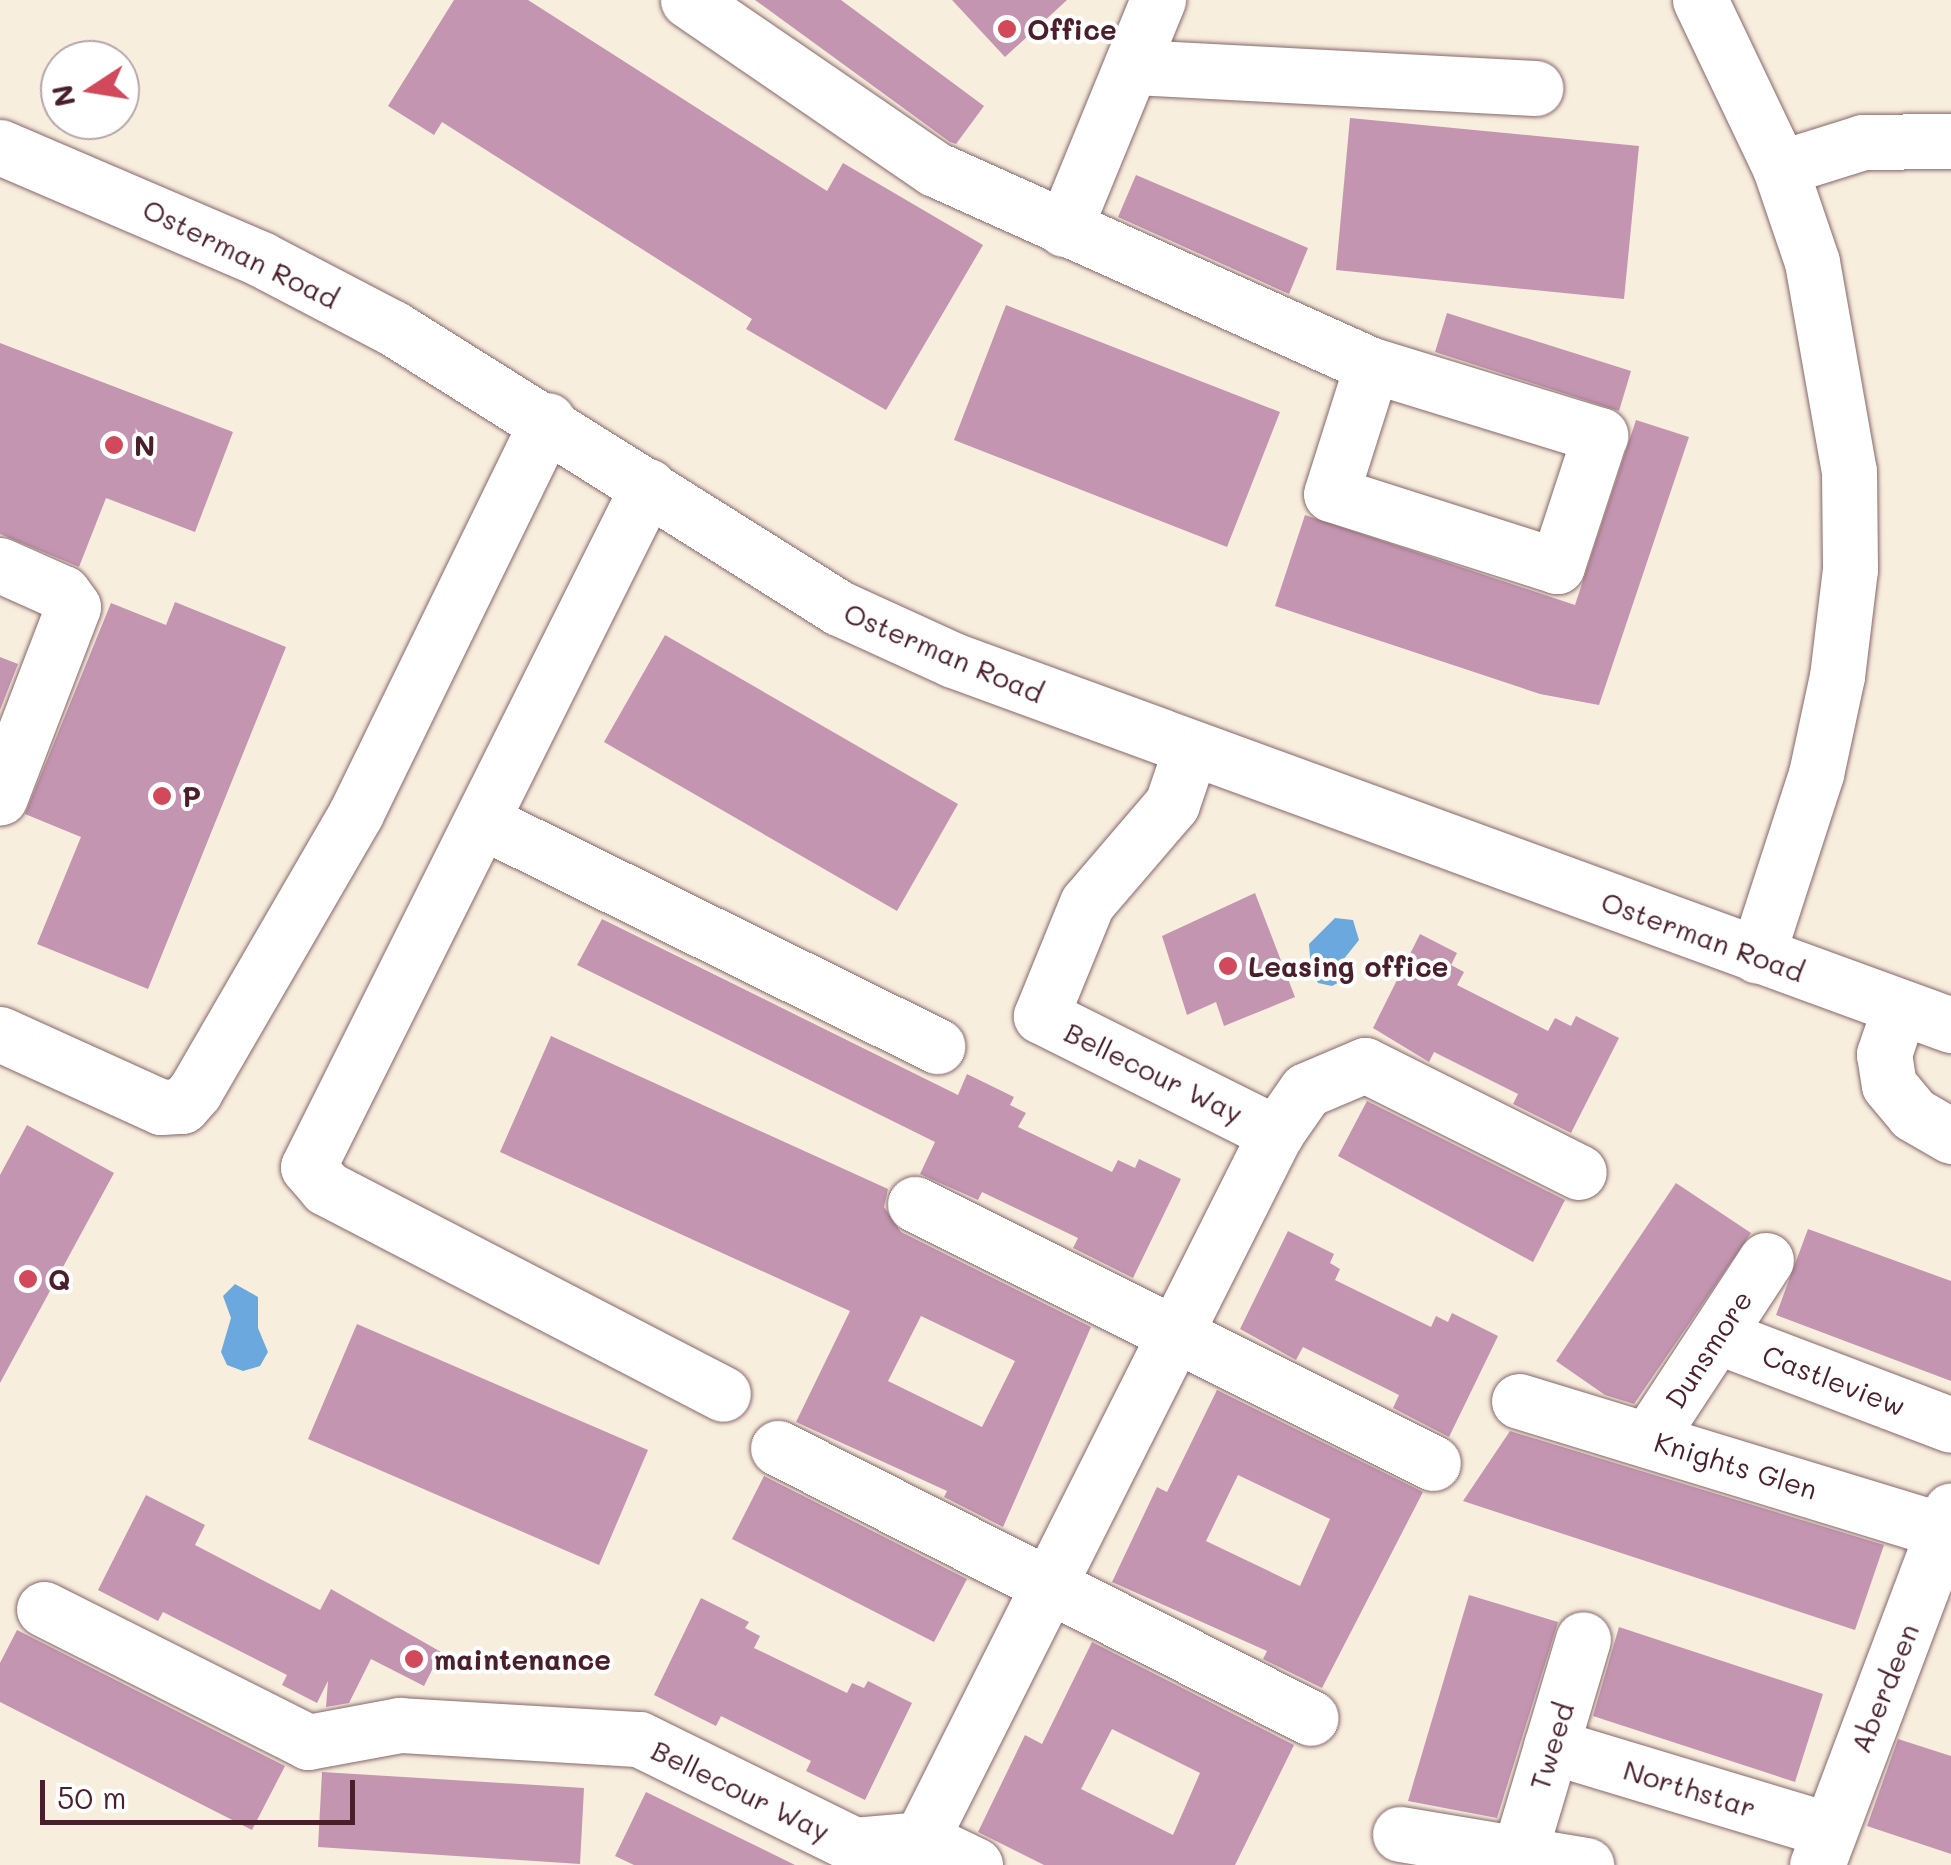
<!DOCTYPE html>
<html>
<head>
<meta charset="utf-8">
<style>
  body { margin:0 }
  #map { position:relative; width:1951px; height:1865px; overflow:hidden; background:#f8eede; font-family:Mali,sans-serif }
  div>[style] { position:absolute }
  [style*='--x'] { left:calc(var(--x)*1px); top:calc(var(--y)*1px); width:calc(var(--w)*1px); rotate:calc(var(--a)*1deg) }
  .water>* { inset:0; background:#6ba8dd }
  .building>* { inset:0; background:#c395b1 }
  .roads { filter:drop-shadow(0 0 2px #87676a) drop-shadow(0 0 2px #87676a) }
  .minor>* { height:55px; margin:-27.5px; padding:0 27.5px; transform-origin:27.5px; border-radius:27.5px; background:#fff }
  .dots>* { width:28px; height:28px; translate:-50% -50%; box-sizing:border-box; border:5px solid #fff; border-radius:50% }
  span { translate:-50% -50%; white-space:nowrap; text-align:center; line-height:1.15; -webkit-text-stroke:8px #fff; paint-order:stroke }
  .poi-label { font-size:28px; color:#4a1f2b; font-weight:700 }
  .left { translate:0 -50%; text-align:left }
  .street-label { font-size:28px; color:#4a1f2b }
  .north { position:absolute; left:40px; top:40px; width:100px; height:100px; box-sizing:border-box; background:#fff; border:2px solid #b7a5aa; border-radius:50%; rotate:258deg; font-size:28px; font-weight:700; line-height:40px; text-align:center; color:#4a1f2b }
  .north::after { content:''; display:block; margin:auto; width:35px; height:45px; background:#d1495b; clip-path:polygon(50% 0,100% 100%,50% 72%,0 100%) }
  .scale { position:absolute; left:40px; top:1780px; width:315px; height:45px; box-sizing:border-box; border:5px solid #4a1f2b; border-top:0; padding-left:12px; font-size:30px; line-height:35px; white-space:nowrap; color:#4a1f2b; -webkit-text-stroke:8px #fff; paint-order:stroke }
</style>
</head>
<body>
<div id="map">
  <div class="water">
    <i style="clip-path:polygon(1335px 918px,1353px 920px,1359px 940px,1343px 960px,1345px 979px,1332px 986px,1318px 983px,1311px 970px,1309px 944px)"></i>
    <i style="clip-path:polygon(235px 1284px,258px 1297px,258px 1328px,268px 1352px,260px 1366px,243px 1371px,227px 1365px,221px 1352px,231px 1318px,223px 1296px)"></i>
  </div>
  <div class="building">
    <i style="clip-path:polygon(454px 0,528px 0,827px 191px,843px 163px,983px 245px,886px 410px,746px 329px,752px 319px,442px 122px,434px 135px,388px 106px)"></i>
    <i style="clip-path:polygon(755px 0,841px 0,984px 106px,956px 144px,950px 142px)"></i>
    <i style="clip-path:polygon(952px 0,1067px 0,1005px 57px)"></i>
    <i style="clip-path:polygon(1350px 118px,1639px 146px,1624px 299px,1336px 270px)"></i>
    <i style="clip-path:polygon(1136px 175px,1308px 248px,1289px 294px,1118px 217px)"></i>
    <i style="clip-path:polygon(1006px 305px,1280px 412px,1227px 547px,954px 440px)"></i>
    <i style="clip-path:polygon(1447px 313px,1631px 371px,1619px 411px,1435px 352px)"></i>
    <i style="clip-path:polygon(0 343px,233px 432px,195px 532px,106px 498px,79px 567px,0 534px)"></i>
    <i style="clip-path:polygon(1636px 420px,1689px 437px,1599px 705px,1540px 694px,1275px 606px,1305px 515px,1575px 605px)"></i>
    <i style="clip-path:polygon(175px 602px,286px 647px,148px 989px,37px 944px,81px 837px,25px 814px,111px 603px,166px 625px)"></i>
    <i style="clip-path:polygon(665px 635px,958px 804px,897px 911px,604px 742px)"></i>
    <i style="clip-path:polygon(0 657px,18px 664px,0 710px)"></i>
    <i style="clip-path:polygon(1255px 893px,1295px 997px,1224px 1026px,1216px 1002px,1187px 1015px,1162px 936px)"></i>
    <i style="clip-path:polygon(602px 919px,958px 1095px,967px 1074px,1014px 1097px,1010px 1105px,1026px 1113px,1018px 1127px,1112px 1172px,1118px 1160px,1135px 1168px,1139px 1159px,1181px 1179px,1133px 1278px,1073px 1248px,1078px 1238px,982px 1192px,978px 1200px,920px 1174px,935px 1142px,577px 965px)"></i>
    <i style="clip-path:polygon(1420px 934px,1457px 953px,1451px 965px,1464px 972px,1457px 985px,1548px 1031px,1555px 1018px,1571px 1026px,1576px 1016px,1619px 1038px,1571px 1133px,1513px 1104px,1518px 1094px,1434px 1052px,1429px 1062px,1373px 1028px)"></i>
    <i style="clip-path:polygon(evenodd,551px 1036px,888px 1189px,884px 1207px,901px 1232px,1091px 1327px,1003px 1527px,944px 1497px,947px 1491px,796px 1422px,850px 1311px,500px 1152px,551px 1036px,921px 1316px,1015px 1361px,982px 1427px,888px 1381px,921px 1316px)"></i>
    <i style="clip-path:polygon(1367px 1101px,1565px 1200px,1533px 1262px,1338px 1156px)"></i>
    <i style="clip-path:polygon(27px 1125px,114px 1173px,0 1383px,0 1175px)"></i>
    <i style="clip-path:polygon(1676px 1183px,1751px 1233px,1634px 1404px,1605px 1395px,1556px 1361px)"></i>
    <i style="clip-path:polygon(1808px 1229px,1951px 1281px,1951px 1381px,1776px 1315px)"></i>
    <i style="clip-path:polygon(1288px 1231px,1334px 1254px,1330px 1263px,1340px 1269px,1335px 1280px,1431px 1327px,1436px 1316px,1448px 1322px,1452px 1313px,1498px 1336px,1449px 1437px,1393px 1408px,1399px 1395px,1303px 1347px,1296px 1360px,1240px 1329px)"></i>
    <i style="clip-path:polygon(357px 1324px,648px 1450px,599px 1565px,308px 1439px)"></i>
    <i style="clip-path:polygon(evenodd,1217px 1390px,1423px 1492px,1322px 1688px,1263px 1659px,1267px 1651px,1112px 1582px,1157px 1487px,1167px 1492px,1217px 1390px,1238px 1475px,1330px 1519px,1300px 1586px,1206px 1541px,1238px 1475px)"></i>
    <i style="clip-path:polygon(1510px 1431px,1884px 1545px,1855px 1630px,1463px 1501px)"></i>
    <i style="clip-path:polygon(764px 1476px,967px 1579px,934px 1642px,732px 1539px)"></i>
    <i style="clip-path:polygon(146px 1495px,205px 1525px,195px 1545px,320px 1610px,331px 1589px,441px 1652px,424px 1686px,371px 1659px,349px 1703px,326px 1707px,328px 1681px,317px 1703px,282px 1685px,287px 1675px,163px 1612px,158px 1621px,98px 1590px)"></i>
    <i style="clip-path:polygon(1469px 1595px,1558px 1622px,1497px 1818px,1408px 1801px)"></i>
    <i style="clip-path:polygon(701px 1598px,749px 1622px,745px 1628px,760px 1636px,754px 1648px,847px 1693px,852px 1683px,864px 1688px,868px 1681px,912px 1703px,865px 1800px,806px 1771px,811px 1761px,721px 1716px,716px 1726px,654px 1695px)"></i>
    <i style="clip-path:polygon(1619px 1627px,1823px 1694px,1795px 1782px,1593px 1716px)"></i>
    <i style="clip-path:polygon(17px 1630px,285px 1766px,252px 1830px,0 1702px,0 1663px)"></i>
    <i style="clip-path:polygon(evenodd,1092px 1642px,1294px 1745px,1235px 1865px,1044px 1865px,978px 1832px,1025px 1735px,1042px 1744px,1092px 1642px,1112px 1729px,1200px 1773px,1173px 1835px,1081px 1789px,1112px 1729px)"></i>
    <i style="clip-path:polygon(1898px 1739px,1951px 1756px,1951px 1854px,1867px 1826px)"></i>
    <i style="clip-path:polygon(322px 1772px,584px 1788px,580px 1864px,318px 1847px)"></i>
    <i style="clip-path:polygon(646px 1792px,795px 1865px,634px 1865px,615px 1856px)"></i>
  </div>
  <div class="roads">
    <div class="minor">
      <i style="--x:688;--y:0;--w:299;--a:34.4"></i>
      <i style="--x:935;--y:169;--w:479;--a:24.2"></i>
      <i style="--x:1372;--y:365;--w:239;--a:17.1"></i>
      <i style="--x:1600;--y:435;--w:138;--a:108.2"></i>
      <i style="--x:1557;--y:566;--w:237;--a:-162.3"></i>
      <i style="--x:1331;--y:494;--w:135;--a:-72.4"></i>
      <i style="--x:1700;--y:0;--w:186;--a:64.5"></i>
      <i style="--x:1780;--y:168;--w:99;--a:71.2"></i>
      <i style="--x:1812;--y:262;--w:212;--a:80"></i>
      <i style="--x:1849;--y:471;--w:98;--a:89.4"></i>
      <i style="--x:1850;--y:569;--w:108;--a:96.9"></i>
      <i style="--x:1837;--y:676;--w:100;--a:102.1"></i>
      <i style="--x:1816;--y:774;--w:191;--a:108"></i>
      <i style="--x:1134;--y:67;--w:402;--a:3"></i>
      <i style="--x:0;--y:147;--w:284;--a:23.2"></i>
      <i style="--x:261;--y:259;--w:149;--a:27.6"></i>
      <i style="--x:393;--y:328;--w:527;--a:32.12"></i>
      <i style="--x:839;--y:608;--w:125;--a:24.5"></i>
      <i style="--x:953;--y:660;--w:1063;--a:20.09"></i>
      <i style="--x:1780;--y:168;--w:87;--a:-17.4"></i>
      <i style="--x:1863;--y:142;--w:88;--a:-0.7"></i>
      <i style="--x:1064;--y:229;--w:248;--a:-67.7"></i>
      <i style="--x:648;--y:486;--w:761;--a:116.53"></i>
      <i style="--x:308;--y:1167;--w:28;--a:49"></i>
      <i style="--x:326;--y:1188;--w:447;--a:27.4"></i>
      <i style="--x:0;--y:565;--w:69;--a:24"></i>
      <i style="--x:63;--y:593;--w:17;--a:54"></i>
      <i style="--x:73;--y:607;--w:204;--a:111"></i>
      <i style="--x:1190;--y:751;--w:56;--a:108.8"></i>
      <i style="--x:1172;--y:804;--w:130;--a:130.6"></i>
      <i style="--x:1087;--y:903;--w:122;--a:112.2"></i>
      <i style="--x:1041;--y:1016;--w:263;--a:26.5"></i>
      <i style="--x:482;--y:821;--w:508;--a:26.31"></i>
      <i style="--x:1900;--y:1007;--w:50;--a:108.8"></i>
      <i style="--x:1884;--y:1054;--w:31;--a:81"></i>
      <i style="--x:1889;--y:1085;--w:38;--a:50"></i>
      <i style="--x:1913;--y:1114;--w:44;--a:30.1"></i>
      <i style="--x:0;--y:1034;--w:177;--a:24.4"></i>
      <i style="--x:161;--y:1107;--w:21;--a:-3"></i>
      <i style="--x:182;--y:1106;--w:20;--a:-49"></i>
      <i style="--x:195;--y:1091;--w:321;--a:-59.9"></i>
      <i style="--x:356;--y:813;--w:437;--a:-64"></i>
      <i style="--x:915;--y:1204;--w:579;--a:26.57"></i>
      <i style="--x:1717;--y:1336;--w:250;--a:20.8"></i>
      <i style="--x:1519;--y:1401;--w:452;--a:17"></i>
      <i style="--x:1649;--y:1438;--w:213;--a:-56.7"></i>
      <i style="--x:778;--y:1448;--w:597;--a:26.87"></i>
      <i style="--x:44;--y:1609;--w:296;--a:26.7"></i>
      <i style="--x:308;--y:1742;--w:94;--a:-10.5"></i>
      <i style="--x:400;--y:1725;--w:239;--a:3.4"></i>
      <i style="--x:639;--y:1739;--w:240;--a:26.2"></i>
      <i style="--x:854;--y:1845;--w:67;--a:-5.1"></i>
      <i style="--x:921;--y:1839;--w:790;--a:-63.31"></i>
      <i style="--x:1276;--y:1133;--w:52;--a:-55.1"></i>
      <i style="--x:1306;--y:1090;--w:64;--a:-23"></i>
      <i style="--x:1365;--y:1065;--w:239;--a:26.6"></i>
      <i style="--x:1551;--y:1746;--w:291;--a:16.8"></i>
      <i style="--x:1400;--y:1834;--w:189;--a:9.5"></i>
      <i style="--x:921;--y:1839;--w:60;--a:25.7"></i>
      <i style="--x:1519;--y:1854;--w:224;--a:-73.4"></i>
      <i style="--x:1817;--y:1865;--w:379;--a:-69.3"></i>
    </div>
  </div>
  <div class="dots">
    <i style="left:1007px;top:29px;background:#d1495b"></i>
    <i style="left:114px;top:445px;background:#d1495b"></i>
    <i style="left:162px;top:796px;background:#d1495b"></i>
    <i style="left:1228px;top:966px;background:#d1495b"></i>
    <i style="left:28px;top:1279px;background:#d1495b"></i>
    <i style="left:414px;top:1659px;background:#d1495b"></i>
  </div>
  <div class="poi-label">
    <span class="left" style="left:1027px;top:29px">Office</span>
    <span class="left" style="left:134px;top:445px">N</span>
    <span class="left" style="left:182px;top:796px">P</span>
    <span class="left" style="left:1248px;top:966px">Leasing office</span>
    <span class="left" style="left:48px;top:1279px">Q</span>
    <span class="left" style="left:434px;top:1659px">maintenance</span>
  </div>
  <div class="street-label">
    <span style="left:241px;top:253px;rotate:26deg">Osterman Road</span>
    <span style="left:944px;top:652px;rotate:23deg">Osterman Road</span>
    <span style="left:1703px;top:936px;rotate:20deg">Osterman Road</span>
    <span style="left:1154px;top:1072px;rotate:26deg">Bellecour Way</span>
    <span style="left:1708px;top:1349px;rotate:-57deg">Dunsmore</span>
    <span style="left:1834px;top:1380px;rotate:21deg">Castleview</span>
    <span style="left:1736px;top:1465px;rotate:17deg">Knights Glen</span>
    <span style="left:1884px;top:1688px;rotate:-68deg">Aberdeen</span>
    <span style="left:1551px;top:1746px;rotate:-73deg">Tweed</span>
    <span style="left:1690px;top:1788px;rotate:17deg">Northstar</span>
    <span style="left:741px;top:1790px;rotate:26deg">Bellecour Way</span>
  </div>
  <div class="north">N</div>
  <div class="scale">50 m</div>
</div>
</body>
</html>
